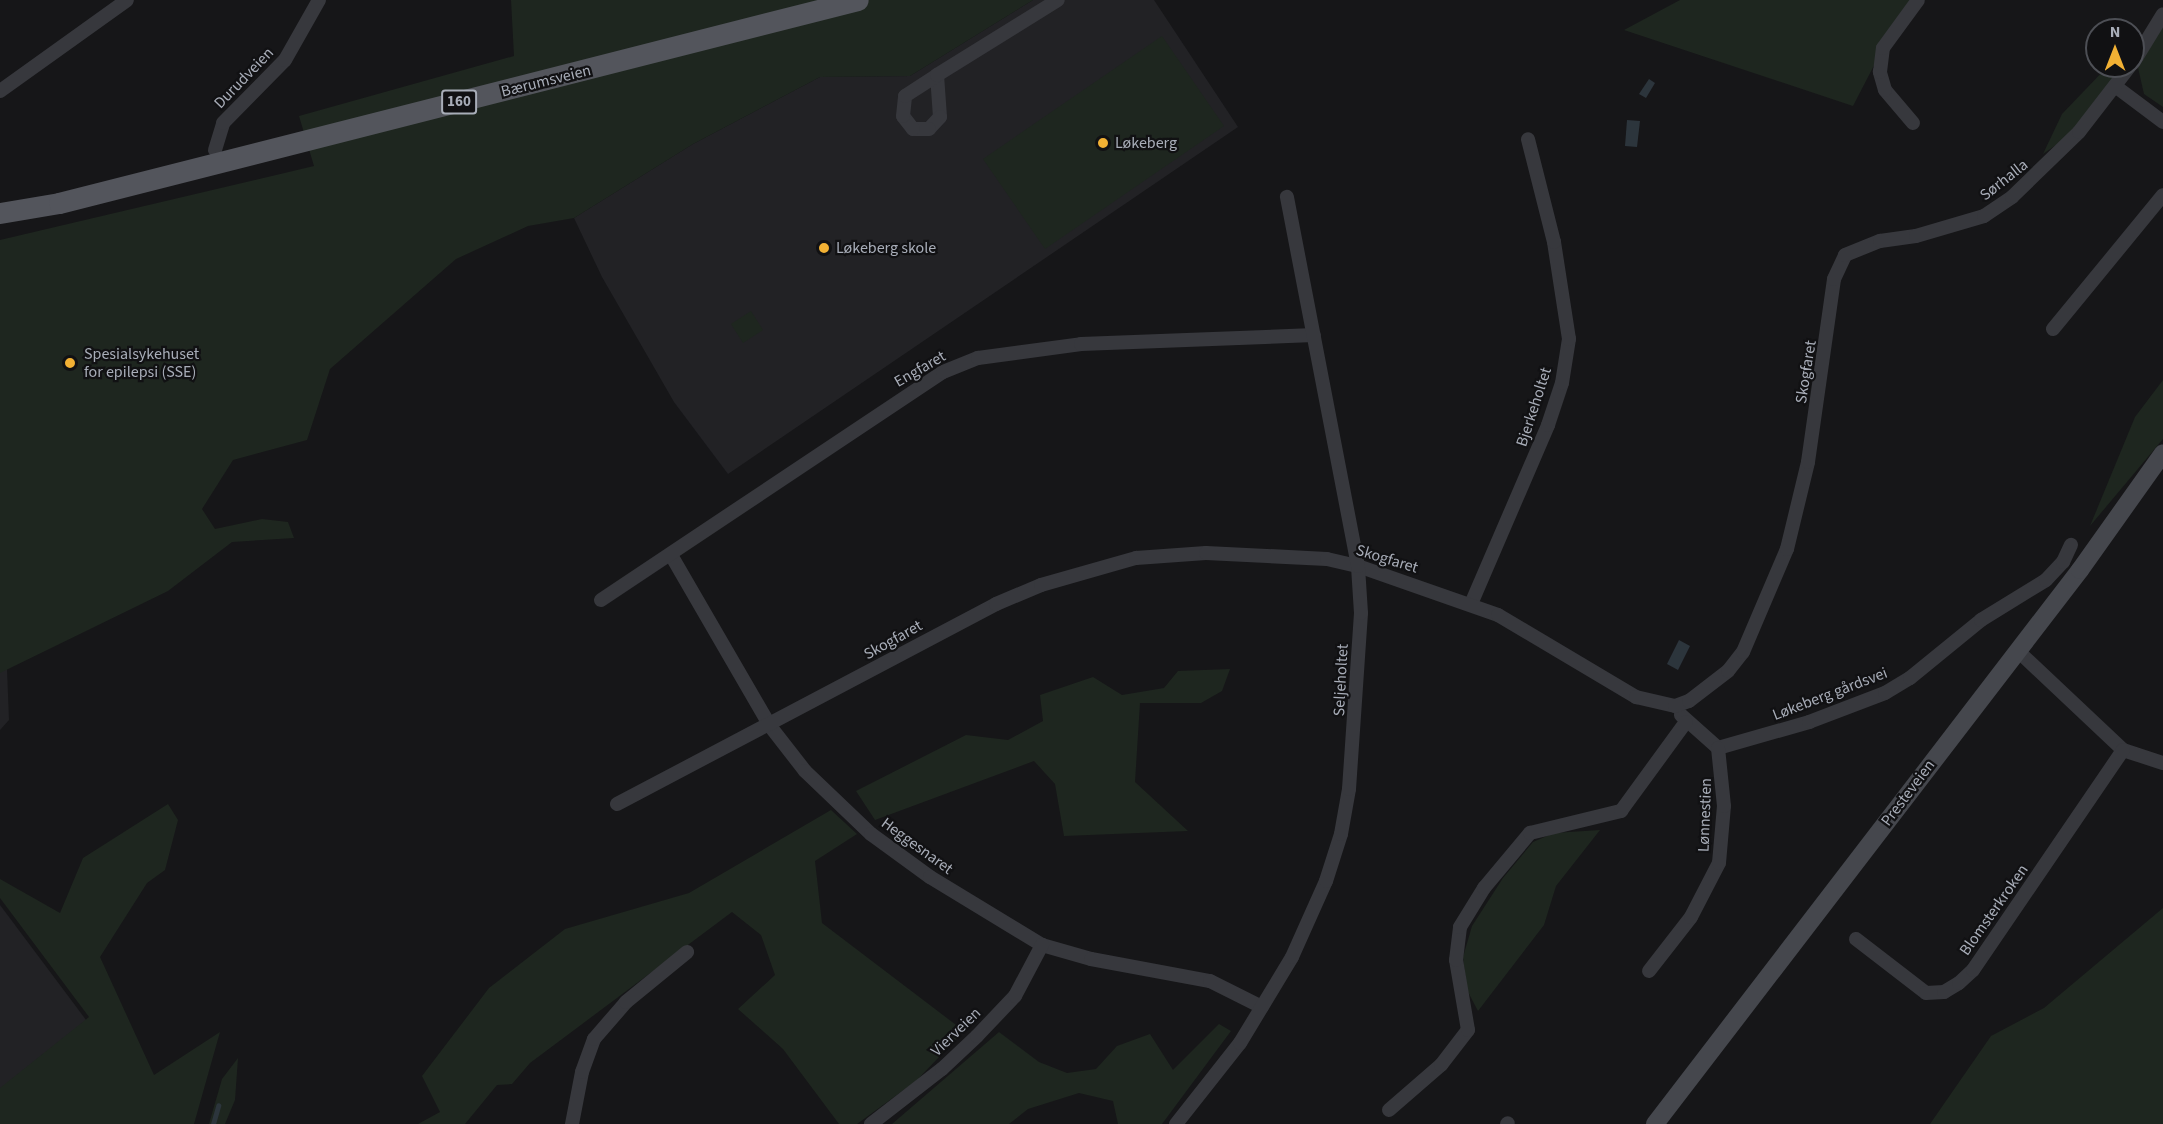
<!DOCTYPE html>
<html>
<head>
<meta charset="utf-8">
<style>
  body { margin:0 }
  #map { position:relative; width:2163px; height:1124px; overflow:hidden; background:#161618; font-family:"Source Sans 3",sans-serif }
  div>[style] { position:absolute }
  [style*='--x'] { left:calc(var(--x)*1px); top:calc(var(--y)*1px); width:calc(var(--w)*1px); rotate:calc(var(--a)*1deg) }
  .built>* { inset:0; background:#222225 }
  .green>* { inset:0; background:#1e261f }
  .water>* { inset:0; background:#2c353c }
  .stream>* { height:4.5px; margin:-2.25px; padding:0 2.25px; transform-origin:2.25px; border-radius:2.25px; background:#2c353c }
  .minor>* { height:14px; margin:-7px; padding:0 7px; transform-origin:7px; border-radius:7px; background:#37383d }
  .secondary>* { height:18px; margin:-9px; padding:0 9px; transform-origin:9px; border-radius:9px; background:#45474d }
  .primary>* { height:21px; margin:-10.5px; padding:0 10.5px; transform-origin:10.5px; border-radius:10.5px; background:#53555c }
  .dots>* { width:16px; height:16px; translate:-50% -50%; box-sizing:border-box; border:3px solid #111113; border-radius:50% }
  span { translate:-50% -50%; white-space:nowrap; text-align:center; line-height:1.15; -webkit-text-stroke:4.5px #111113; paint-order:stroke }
  .shield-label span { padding:2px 4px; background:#111113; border:2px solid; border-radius:4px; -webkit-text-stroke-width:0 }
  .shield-label { font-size:15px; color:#a8adb8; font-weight:700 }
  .street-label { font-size:16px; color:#a8adb8 }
  .poi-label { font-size:16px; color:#a8adb8 }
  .left { translate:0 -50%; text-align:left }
  .north { position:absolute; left:2085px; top:18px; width:60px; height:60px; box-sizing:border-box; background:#111113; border:2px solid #4d4f55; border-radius:50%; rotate:0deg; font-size:16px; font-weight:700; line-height:24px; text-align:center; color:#a8adb8 }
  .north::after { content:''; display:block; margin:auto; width:21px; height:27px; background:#f2b134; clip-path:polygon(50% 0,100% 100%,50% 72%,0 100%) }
</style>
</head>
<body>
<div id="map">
  <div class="built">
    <i style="clip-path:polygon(1033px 0,1154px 0,1238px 127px,728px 474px,674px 402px,602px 277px,574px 218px,693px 144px,820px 77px,910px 76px)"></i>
    <i style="clip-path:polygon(0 631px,7px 669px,9px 720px,0 730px)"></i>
    <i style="clip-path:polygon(0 905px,125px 1072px,0 1124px)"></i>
  </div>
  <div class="green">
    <i style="clip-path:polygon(511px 0,1033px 0,910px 76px,820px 77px,693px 144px,574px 218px,528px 226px,456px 259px,330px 369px,307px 440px,233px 460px,202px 509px,215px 529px,262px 519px,288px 522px,294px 538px,232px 542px,168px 591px,0 673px,0 240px,314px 166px,299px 116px,514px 56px)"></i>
    <i style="clip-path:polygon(1680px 0,1918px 0,1883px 48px,1853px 106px,1624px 30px)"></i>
    <i style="clip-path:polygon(2163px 14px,2163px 107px,2144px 94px,2136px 59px)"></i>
    <i style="clip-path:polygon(1162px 36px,1224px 126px,1045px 249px,983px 159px)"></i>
    <i style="clip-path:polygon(2108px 66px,2125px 66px,2069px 136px,2043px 154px,2062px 114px)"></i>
    <i style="clip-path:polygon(751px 311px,763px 330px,743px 343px,731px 324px)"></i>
    <i style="clip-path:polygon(2163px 380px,2163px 439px,2090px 526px,2135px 417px)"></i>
    <i style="clip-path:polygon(1230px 669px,1222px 691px,1201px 703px,1140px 703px,1135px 782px,1188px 831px,1064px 836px,1055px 784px,1034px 761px,875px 820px,856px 791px,966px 735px,1008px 740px,1043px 721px,1040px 695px,1093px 677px,1122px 695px,1164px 688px,1178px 671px)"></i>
    <i style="clip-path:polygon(168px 804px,178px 820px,165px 870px,147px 883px,100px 957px,154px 1075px,220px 1032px,194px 1124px,0 1124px,0 1088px,89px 1017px,0 898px,0 879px,60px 913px,83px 858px)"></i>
    <i style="clip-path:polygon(831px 810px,857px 834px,815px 861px,822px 923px,964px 1031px,916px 1081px,857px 1124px,839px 1124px,783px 1049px,738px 1009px,775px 975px,761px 935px,732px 912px,530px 1063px,512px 1084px,497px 1085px,465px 1124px,418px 1124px,440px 1112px,422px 1076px,489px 988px,565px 929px,689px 893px)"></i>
    <i style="clip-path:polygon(1600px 830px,1556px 886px,1544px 925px,1478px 1011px,1467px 990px,1463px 957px,1472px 926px,1503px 878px,1533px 842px,1554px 833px)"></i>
    <i style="clip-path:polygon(2163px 908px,2163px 1124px,1930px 1124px,1991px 1036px,2044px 1008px)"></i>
    <i style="clip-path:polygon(1219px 1024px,1231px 1031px,1162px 1124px,1118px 1124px,1113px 1101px,1079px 1093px,1028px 1109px,1009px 1124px,892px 1124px,999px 1032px,1039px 1062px,1067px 1073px,1096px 1069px,1117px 1046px,1150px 1034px,1173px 1070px)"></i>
    <i style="clip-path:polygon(238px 1058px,235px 1100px,225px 1124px,209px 1124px,222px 1079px)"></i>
  </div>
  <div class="water">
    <i style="clip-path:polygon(1649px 79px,1655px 83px,1646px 98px,1639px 94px)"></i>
    <i style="clip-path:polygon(1627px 120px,1640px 121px,1637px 147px,1625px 146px)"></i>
    <i style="clip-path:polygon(1679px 640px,1690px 646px,1678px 670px,1667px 664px)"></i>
  </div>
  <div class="stream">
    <i style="--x:213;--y:1124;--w:19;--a:-74"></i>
  </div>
  <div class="minor">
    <i style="--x:2133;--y:63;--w:57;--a:-58.5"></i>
    <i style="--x:937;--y:75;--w:42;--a:85.9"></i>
    <i style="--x:940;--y:117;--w:16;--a:133"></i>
    <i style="--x:929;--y:129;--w:16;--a:180"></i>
    <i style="--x:913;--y:129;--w:16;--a:-128"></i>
    <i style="--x:903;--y:116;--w:20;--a:-84"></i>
    <i style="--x:905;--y:96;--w:38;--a:-33"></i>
    <i style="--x:937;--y:75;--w:142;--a:-31.8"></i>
    <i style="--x:2115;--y:86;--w:60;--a:36.9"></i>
    <i style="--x:0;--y:91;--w:156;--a:-35.6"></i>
    <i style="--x:1913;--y:123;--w:43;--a:-130.3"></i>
    <i style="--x:1885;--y:90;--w:19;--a:-106"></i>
    <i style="--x:1880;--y:72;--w:24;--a:-83"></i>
    <i style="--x:1883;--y:48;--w:59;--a:-53.9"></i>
    <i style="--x:215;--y:150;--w:28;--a:-73"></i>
    <i style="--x:223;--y:123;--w:88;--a:-45.5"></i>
    <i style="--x:285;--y:60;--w:69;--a:-60.5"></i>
    <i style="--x:2053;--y:329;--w:173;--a:-50.6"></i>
    <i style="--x:671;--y:555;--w:198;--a:59.9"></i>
    <i style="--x:770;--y:726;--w:57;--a:52.1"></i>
    <i style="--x:805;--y:771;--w:91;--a:43.7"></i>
    <i style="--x:871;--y:834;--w:73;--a:36.1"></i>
    <i style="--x:930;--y:877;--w:131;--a:31.3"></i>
    <i style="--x:1042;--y:945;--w:51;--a:15.9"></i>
    <i style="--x:1091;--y:959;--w:121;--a:10.5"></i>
    <i style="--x:1210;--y:981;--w:58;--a:26.6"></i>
    <i style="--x:601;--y:600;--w:411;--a:-33.7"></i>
    <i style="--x:943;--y:372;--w:38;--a:-22"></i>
    <i style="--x:978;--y:358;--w:104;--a:-7.7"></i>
    <i style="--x:1081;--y:344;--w:233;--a:-2.2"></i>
    <i style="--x:1471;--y:604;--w:195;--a:-66.7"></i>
    <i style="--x:1548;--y:425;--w:44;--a:-71.6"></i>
    <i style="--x:1562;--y:383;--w:45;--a:-81"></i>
    <i style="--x:1569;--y:339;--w:98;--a:-98.8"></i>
    <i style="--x:1554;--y:242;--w:106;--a:-104.2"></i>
    <i style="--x:2017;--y:650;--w:146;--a:43.3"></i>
    <i style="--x:2123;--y:750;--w:42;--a:18"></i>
    <i style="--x:1681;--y:715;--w:50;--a:41.7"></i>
    <i style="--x:1718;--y:748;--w:95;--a:-15.9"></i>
    <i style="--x:1809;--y:722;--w:81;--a:-20.9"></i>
    <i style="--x:1885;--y:693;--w:29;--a:-31"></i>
    <i style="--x:1910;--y:678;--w:92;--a:-39.2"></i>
    <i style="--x:1981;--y:620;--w:76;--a:-31.6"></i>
    <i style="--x:2046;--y:580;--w:25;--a:-47"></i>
    <i style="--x:2063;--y:562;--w:19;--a:-65"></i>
    <i style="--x:617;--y:804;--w:429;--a:-27.8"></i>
    <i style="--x:996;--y:604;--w:49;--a:-22.9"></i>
    <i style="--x:1041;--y:585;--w:99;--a:-15.9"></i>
    <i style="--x:1136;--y:558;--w:70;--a:-4.1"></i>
    <i style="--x:1206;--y:553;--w:121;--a:2.8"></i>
    <i style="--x:1327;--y:559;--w:32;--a:13"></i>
    <i style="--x:1358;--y:566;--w:148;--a:19.3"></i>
    <i style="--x:1498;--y:615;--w:161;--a:30.7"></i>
    <i style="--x:1636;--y:697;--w:40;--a:13"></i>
    <i style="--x:1675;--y:706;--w:15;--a:-20"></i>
    <i style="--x:1689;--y:701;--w:49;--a:-37.6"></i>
    <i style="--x:1728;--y:671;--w:24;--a:-52"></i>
    <i style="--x:1743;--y:652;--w:112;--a:-66.9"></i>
    <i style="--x:1787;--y:549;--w:89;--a:-76.4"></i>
    <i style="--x:1808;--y:462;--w:185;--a:-81.9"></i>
    <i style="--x:1834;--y:279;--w:26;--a:-65"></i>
    <i style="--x:1845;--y:255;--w:38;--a:-22"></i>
    <i style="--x:1880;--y:241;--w:36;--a:-8"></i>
    <i style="--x:1916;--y:236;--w:71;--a:-16.4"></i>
    <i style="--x:1984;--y:216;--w:34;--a:-34"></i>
    <i style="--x:2012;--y:197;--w:93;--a:-44.1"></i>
    <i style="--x:2079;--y:132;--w:83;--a:-52.3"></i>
    <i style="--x:1856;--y:939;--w:88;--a:37.6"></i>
    <i style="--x:1926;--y:993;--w:18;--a:-3"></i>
    <i style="--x:1944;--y:992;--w:17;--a:-31"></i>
    <i style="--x:1959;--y:983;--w:19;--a:-43"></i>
    <i style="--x:1973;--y:970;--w:266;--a:-55.7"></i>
    <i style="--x:1649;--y:971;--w:68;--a:-52.1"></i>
    <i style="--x:1691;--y:917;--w:61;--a:-62.6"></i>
    <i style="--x:1719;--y:863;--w:57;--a:-85"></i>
    <i style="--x:1724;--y:806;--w:58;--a:-95.9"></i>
    <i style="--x:1389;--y:1110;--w:69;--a:-40.9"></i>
    <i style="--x:1441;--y:1065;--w:44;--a:-52.4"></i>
    <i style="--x:1468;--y:1030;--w:71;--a:-99.7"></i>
    <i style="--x:1456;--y:960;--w:33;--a:-83"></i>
    <i style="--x:1460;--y:927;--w:46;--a:-58.4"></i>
    <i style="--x:1484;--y:888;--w:72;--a:-50.1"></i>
    <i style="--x:1530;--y:833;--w:94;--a:-13.6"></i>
    <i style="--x:1621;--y:811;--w:110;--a:-53.9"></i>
    <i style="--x:572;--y:1124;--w:53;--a:-79.1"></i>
    <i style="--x:582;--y:1072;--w:35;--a:-70"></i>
    <i style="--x:594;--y:1039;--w:49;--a:-49.1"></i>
    <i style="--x:626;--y:1002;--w:79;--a:-39.3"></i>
    <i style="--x:871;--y:1124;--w:90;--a:-37.8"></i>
    <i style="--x:942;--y:1069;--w:48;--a:-43.3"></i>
    <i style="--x:977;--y:1036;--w:55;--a:-46.5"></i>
    <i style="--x:1015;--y:996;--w:58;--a:-62.1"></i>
    <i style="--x:1176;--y:1124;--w:103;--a:-51.7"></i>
    <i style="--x:1240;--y:1043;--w:100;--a:-58.8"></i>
    <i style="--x:1292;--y:957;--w:83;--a:-65.9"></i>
    <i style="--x:1326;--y:881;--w:49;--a:-72.3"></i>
    <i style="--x:1341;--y:834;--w:46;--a:-79.9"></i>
    <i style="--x:1349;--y:789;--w:176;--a:-86.1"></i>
    <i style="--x:1361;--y:613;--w:47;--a:-93.7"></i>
    <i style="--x:1358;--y:566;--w:376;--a:-100.9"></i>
    <i style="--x:1507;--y:1124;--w:1;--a:-45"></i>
  </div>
  <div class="secondary">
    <i style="--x:1655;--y:1124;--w:698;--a:-52.51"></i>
    <i style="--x:2080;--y:570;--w:143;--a:-54.6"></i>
  </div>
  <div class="primary">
    <i style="--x:0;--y:213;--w:60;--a:-9.6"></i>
    <i style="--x:59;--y:203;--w:824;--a:-14.26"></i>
  </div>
  <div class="dots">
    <i style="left:1103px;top:143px;background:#f2b134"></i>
    <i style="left:824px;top:248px;background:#f2b134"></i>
    <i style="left:70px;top:363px;background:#f2b134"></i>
  </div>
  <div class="shield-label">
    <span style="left:459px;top:102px">160</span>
  </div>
  <div class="street-label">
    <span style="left:244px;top:78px;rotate:-46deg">Durudveien</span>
    <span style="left:546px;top:81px;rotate:-14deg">Bærumsveien</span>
    <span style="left:2004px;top:180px;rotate:-38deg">Sørhalla</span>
    <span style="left:920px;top:369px;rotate:-30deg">Engfaret</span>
    <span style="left:1806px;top:372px;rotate:-81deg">Skogfaret</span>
    <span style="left:1534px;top:407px;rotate:-72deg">Bjerkeholtet</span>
    <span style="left:1387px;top:559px;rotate:17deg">Skogfaret</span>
    <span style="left:893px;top:640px;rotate:-29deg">Skogfaret</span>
    <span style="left:1341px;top:680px;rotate:-87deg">Seljeholtet</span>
    <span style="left:1830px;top:694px;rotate:-21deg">Løkeberg gårdsvei</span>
    <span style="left:1908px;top:793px;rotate:-53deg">Presteveien</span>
    <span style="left:1705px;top:815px;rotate:-88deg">Lønnestien</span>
    <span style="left:917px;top:846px;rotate:36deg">Heggesnaret</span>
    <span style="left:1994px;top:910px;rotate:-55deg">Blomsterkroken</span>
    <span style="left:956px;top:1032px;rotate:-44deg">Vierveien</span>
  </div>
  <div class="poi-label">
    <span class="left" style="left:1115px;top:143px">Løkeberg</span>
    <span class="left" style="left:836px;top:248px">Løkeberg skole</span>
    <span class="left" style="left:84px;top:363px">Spesialsykehuset<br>for epilepsi (SSE)</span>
  </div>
  <div class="north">N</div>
</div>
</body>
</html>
